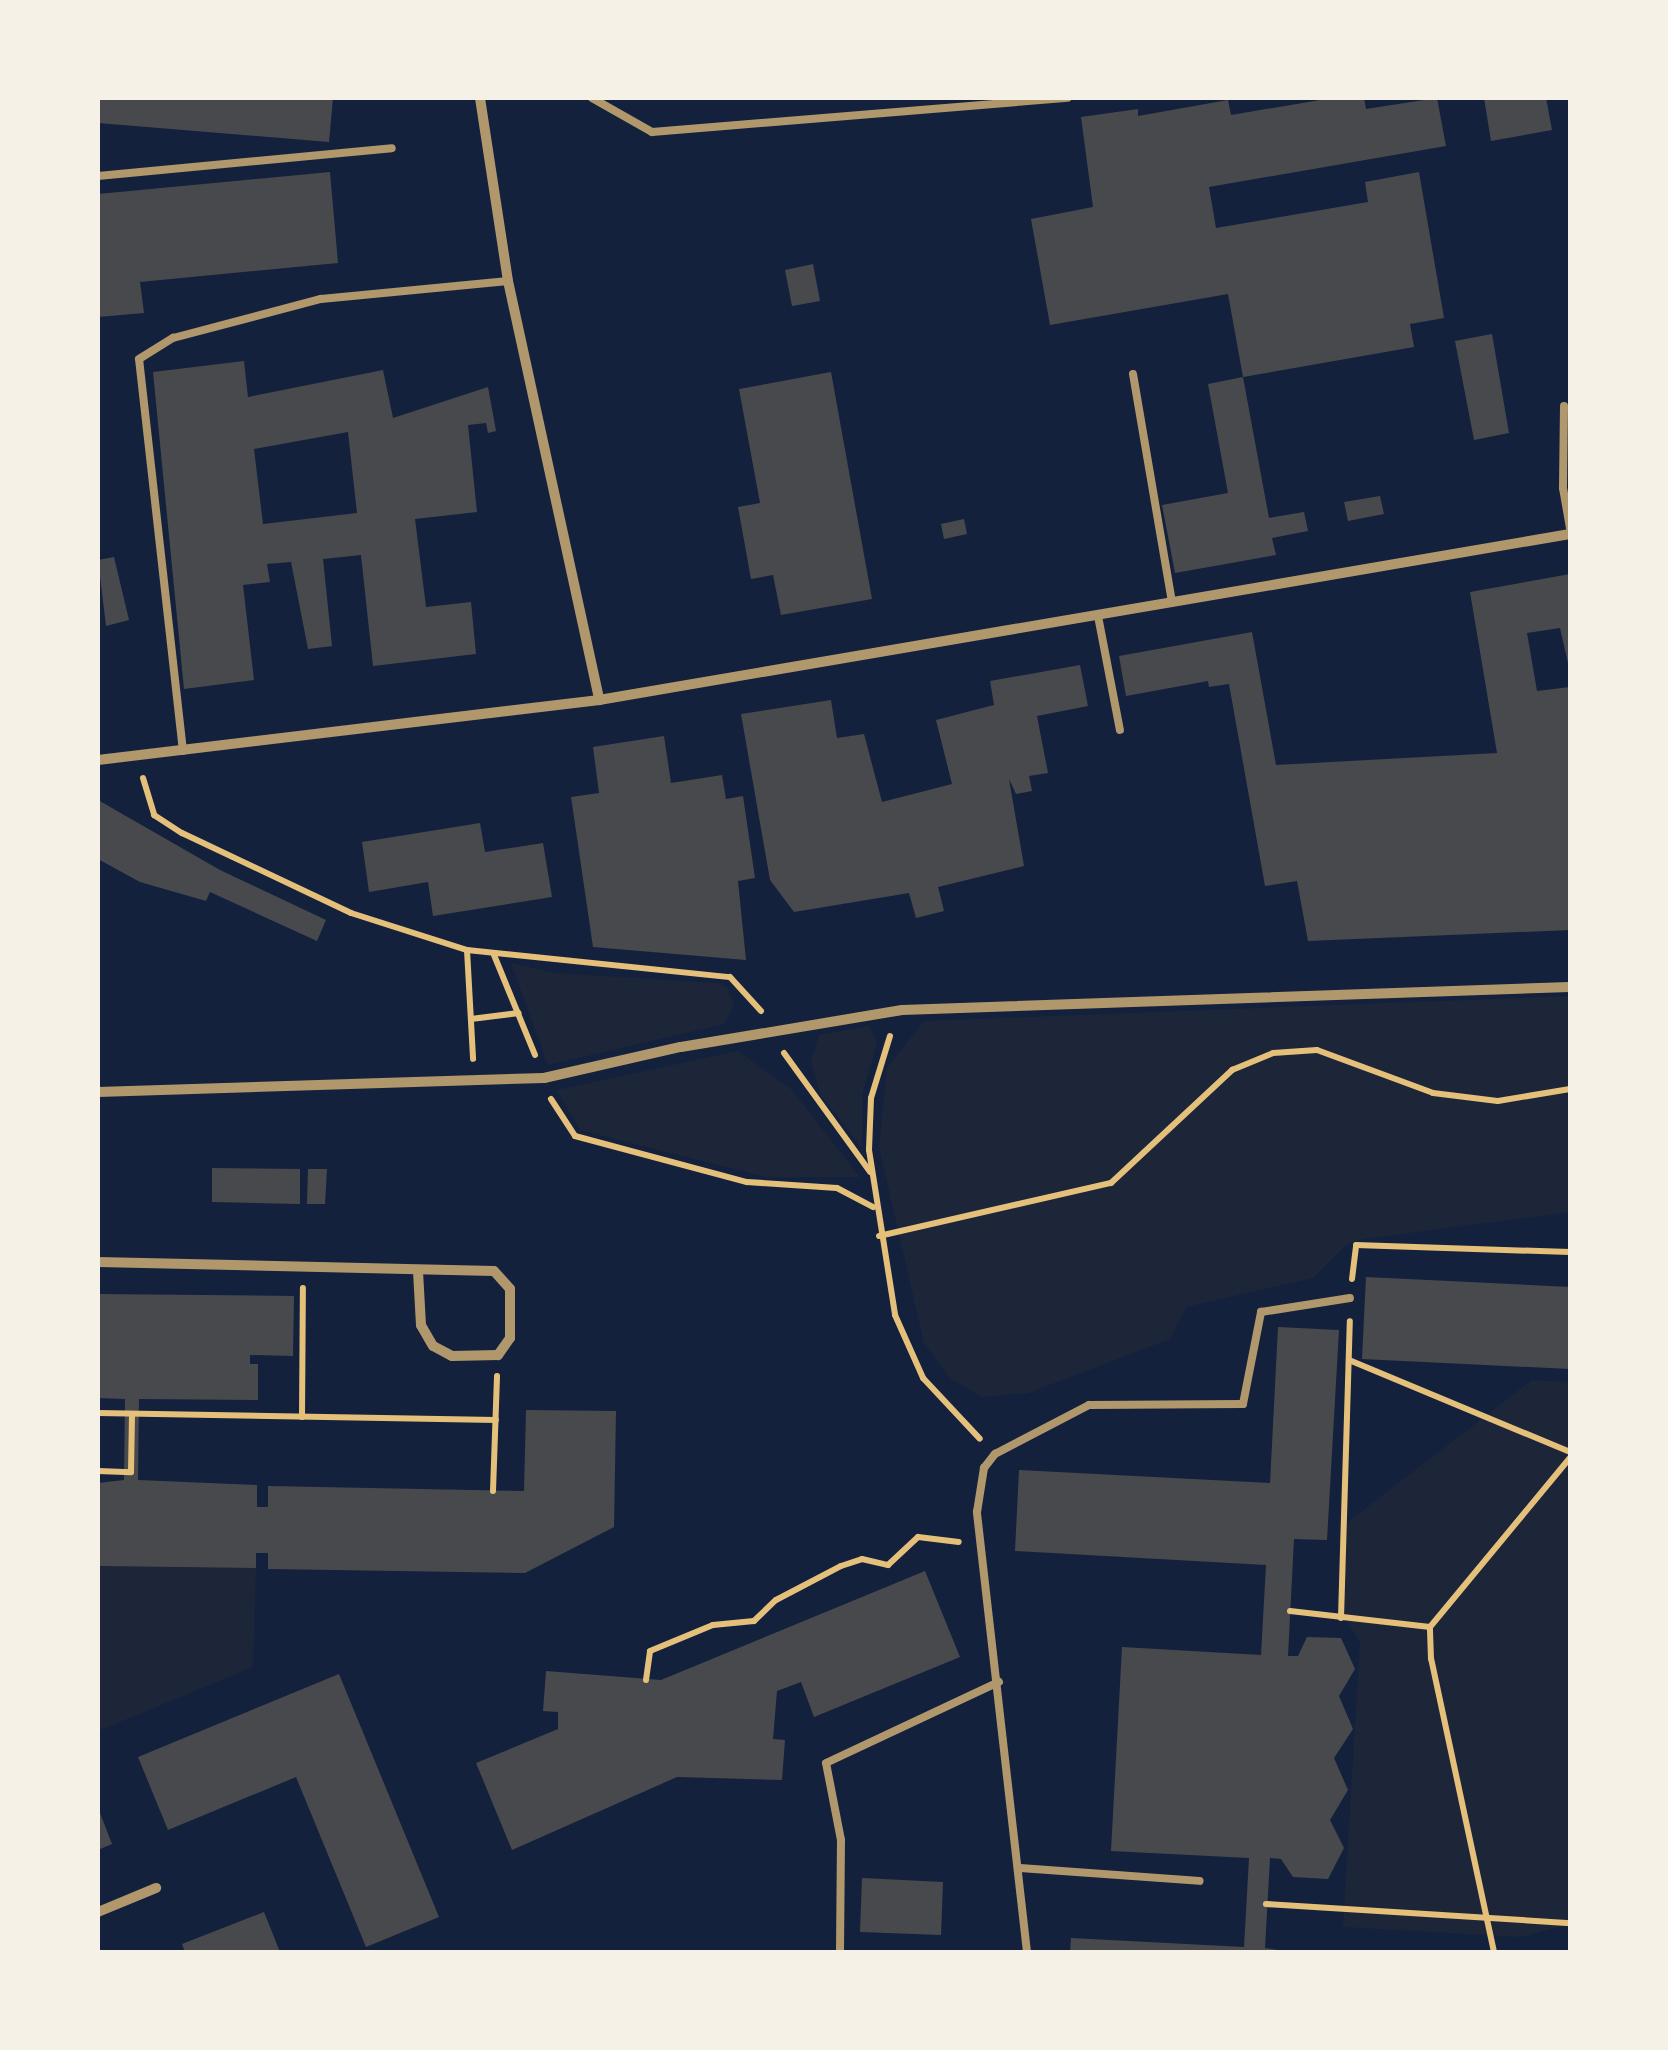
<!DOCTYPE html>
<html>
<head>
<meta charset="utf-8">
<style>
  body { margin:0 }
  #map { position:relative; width:1668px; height:2050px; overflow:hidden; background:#14213d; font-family:Cabin,sans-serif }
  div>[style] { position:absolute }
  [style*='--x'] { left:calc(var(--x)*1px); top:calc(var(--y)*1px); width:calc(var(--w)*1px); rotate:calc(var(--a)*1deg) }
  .green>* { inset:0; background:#1d2539 }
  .building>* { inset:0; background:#48494c }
  .path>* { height:6px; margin:-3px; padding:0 3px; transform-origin:3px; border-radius:3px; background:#e5c07b }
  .service>* { height:8px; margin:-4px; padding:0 4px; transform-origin:4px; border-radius:4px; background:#b1986c }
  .minor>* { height:10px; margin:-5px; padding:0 5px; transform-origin:5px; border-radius:5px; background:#b1986c }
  span { translate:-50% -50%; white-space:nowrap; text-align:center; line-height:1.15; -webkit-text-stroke:10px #f6f1e7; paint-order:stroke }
  .frame { position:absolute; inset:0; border:100px solid #f6f1e7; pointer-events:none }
</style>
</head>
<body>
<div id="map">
  <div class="green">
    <i style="clip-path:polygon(511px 963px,554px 973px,717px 983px,727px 987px,734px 1006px,724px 1024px,548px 1065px)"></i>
    <i style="clip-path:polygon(1570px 996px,1570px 1212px,1363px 1239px,1346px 1245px,1313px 1278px,1186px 1307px,1170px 1339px,1028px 1393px,982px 1397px,950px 1378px,924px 1343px,879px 1147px,887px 1068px,924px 1021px)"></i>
    <i style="clip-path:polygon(869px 1026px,877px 1043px,862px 1095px,862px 1148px,820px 1094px,811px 1060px,819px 1035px)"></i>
    <i style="clip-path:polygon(738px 1051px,792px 1090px,860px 1177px,766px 1177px,580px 1130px,557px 1090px)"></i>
    <i style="clip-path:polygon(1532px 1380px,1570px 1382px,1570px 1924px,1521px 1937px,1343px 1927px,1360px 1642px,1337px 1605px,1340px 1528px)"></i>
    <i style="clip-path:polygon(98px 1566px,256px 1568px,253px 1667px,98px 1731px)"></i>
  </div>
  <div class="building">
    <i style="clip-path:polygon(98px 98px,333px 98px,329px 142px,98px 123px)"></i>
    <i style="clip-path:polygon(1332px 98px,1364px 98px,1366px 109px,1437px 98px,1446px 146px,1209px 187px,1216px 228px,1368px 202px,1365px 182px,1419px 172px,1444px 318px,1410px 324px,1414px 347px,1243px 377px,1269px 518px,1304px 512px,1308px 531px,1272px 538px,1276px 555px,1175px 573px,1162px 505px,1228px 493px,1208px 384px,1243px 377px,1228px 294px,1050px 325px,1031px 219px,1093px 207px,1081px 117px,1138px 109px,1138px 116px,1228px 100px,1231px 115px)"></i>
    <i style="clip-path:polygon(1484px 98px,1546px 98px,1552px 130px,1491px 141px)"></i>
    <i style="clip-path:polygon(330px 172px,338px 263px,140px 282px,144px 313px,98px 317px,98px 194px)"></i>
    <i style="clip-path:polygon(813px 264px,820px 301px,792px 306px,785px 270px)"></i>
    <i style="clip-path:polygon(1492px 334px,1509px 433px,1474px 440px,1455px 341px)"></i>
    <i style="clip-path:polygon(evenodd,244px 361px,248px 397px,383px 370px,393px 418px,488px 387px,496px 431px,488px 433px,486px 423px,468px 425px,477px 512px,415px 519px,426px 607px,471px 602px,476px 654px,373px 666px,361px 555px,323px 559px,332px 646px,308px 649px,291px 562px,267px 564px,270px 582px,243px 585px,254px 680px,184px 689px,153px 372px,244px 361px,348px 432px,357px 513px,263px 524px,254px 449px,348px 432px)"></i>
    <i style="clip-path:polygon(831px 372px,872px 599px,781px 615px,773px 575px,751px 579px,738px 507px,760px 503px,739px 389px)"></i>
    <i style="clip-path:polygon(1380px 496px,1384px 514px,1348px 521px,1344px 502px)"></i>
    <i style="clip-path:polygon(964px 519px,967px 534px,944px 539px,941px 524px)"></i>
    <i style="clip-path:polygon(114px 557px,129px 620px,106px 626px,98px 560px)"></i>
    <i style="clip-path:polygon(1570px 574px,1570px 672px,1560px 628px,1527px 633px,1537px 691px,1570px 687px,1570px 930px,1308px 941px,1297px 881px,1265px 886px,1229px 684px,1209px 687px,1208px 681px,1126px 696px,1119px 656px,1252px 632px,1276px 765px,1497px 753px,1470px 592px)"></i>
    <i style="clip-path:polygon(1080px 665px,1088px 706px,1037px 716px,1048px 773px,1029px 776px,1032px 791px,1016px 794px,1009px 779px,1024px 866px,938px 887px,944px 911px,916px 918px,909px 893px,794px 912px,770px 880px,741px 714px,831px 700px,837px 738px,864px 734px,882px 802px,952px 784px,936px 720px,994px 705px,990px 681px)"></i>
    <i style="clip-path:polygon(664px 736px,671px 783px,722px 775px,726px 799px,743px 796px,755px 878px,738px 881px,746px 960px,593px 947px,571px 797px,599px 793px,593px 747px)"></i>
    <i style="clip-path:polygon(98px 800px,220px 870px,326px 920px,317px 941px,210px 892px,206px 901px,140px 882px,98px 859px)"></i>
    <i style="clip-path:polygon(480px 823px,485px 852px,543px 843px,552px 897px,433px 916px,428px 882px,369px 892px,362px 842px)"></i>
    <i style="clip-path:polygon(212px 1168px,300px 1169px,300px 1204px,212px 1202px)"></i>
    <i style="clip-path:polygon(308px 1169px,327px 1169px,325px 1204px,307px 1204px)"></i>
    <i style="clip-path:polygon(1366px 1277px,1570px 1287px,1570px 1369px,1362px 1359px)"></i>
    <i style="clip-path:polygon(98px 1294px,294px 1296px,293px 1356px,250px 1355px,250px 1364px,258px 1364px,258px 1400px,139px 1399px,138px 1480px,257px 1485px,257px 1507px,268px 1507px,268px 1486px,524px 1491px,526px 1410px,616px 1411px,614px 1527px,525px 1573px,268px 1569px,268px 1553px,256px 1553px,256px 1568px,98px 1566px,98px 1483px,124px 1480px,125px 1399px,98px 1398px)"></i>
    <i style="clip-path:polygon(1278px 1327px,1339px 1330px,1327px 1540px,1294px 1539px,1288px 1656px,1298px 1656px,1307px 1637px,1341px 1638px,1355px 1669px,1339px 1696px,1353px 1729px,1334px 1758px,1348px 1790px,1330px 1820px,1344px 1848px,1328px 1879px,1293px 1877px,1281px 1859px,1270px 1858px,1265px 1948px,1290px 1952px,1070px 1952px,1071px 1938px,1244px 1947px,1249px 1858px,1111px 1851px,1122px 1647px,1261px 1655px,1266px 1565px,1015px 1551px,1019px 1470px,1270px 1483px)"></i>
    <i style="clip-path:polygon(925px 1571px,960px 1657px,814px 1717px,801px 1682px,777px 1691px,773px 1739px,785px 1740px,782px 1780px,677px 1777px,512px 1850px,476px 1763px,558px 1729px,558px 1712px,543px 1711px,546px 1671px,661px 1680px)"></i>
    <i style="clip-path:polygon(339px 1674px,439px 1917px,366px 1947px,296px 1777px,168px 1830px,138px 1757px)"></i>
    <i style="clip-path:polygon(98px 1808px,112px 1844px,98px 1850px)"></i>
    <i style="clip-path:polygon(862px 1878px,943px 1882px,941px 1935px,860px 1932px)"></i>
    <i style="clip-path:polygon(264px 1912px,280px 1952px,185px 1952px,182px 1944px)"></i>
  </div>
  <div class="path">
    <i style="--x:143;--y:778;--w:39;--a:73"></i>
    <i style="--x:154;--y:815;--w:33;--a:33"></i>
    <i style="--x:182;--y:833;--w:187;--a:25.3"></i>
    <i style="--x:351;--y:913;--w:122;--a:17.7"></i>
    <i style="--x:467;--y:950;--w:264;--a:5.9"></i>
    <i style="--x:730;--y:977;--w:46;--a:47.6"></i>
    <i style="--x:467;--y:950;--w:109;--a:86.8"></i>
    <i style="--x:494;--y:955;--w:108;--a:67.7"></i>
    <i style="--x:471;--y:1019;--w:48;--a:-7.1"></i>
    <i style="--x:890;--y:1036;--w:65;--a:107"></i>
    <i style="--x:871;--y:1098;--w:52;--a:92.2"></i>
    <i style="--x:869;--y:1150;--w:167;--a:81"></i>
    <i style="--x:895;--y:1315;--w:69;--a:66"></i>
    <i style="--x:923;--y:1378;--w:83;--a:46.9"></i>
    <i style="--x:784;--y:1053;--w:147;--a:54.1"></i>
    <i style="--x:551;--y:1099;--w:44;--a:57"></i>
    <i style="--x:575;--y:1136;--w:178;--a:15"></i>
    <i style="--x:747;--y:1182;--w:90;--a:3.8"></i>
    <i style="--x:837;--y:1188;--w:41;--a:27.8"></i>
    <i style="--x:879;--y:1236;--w:238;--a:-12.9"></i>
    <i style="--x:1111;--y:1183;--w:166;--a:-43"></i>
    <i style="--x:1232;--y:1070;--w:44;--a:-22.5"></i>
    <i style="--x:1273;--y:1053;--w:44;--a:-3.9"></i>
    <i style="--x:1317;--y:1050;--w:124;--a:20.3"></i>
    <i style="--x:1433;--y:1093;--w:65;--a:7"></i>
    <i style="--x:1498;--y:1101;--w:73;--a:-9.5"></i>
    <i style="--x:1352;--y:1279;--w:34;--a:-83"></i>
    <i style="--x:1356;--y:1245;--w:214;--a:1.9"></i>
    <i style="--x:1349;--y:1360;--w:239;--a:22.6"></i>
    <i style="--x:98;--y:1413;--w:398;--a:1"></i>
    <i style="--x:302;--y:1417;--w:129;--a:-89.6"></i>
    <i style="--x:98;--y:1471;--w:33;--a:2"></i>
    <i style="--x:131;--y:1472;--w:58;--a:-89"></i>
    <i style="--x:493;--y:1491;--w:115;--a:-88"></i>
    <i style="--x:1290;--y:1611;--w:141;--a:6.5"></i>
    <i style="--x:1341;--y:1618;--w:297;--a:-88.3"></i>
    <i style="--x:646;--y:1680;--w:29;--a:-82"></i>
    <i style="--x:650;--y:1651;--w:68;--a:-22.4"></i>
    <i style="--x:713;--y:1625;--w:41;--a:-5.6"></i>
    <i style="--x:754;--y:1621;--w:30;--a:-44"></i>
    <i style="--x:776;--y:1600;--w:73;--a:-27.6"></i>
    <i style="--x:841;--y:1566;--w:22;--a:-18"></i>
    <i style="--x:862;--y:1559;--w:27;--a:13"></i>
    <i style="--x:888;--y:1565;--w:41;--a:-43"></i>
    <i style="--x:918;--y:1537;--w:41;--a:7"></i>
    <i style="--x:1266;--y:1904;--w:305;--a:3.6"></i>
    <i style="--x:1494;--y:1952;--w:300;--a:-102.1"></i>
    <i style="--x:1431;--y:1659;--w:32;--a:-92"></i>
    <i style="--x:1430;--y:1627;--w:219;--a:-50.4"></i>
  </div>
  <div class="service">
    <i style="--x:592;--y:98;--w:69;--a:29.5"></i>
    <i style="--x:652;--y:132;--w:417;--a:-4.7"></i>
    <i style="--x:98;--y:176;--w:295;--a:-5.4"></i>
    <i style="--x:1133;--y:374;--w:231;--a:80.3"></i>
    <i style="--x:1564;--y:406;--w:82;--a:90.7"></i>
    <i style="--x:1563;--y:488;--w:41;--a:80.1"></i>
    <i style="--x:1098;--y:616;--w:116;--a:79.1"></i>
    <i style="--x:183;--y:751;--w:394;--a:-96.4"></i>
    <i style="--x:139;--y:359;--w:40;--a:-32"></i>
    <i style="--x:173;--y:338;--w:153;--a:-14.8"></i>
    <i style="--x:321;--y:299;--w:188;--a:-5.5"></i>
    <i style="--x:1020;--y:1868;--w:180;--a:4.1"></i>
    <i style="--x:840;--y:1952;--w:112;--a:-89.5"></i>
    <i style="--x:841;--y:1840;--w:78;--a:-101"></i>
    <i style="--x:826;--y:1763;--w:191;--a:-25.1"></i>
    <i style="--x:1027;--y:1952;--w:443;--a:-96.5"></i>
    <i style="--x:977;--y:1512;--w:45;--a:-81"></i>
    <i style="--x:984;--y:1468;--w:18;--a:-52"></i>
    <i style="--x:995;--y:1454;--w:106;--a:-27.5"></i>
    <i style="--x:1089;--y:1405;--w:154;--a:-0.4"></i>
    <i style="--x:1243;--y:1404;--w:94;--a:-78.9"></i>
    <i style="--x:1261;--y:1312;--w:90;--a:-8.9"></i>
  </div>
  <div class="minor">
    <i style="--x:480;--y:98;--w:185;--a:81.3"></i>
    <i style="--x:508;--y:281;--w:429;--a:77.7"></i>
    <i style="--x:98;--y:760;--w:505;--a:-6.83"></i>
    <i style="--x:599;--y:700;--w:985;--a:-9.7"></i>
    <i style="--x:98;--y:1092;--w:446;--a:-1.8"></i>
    <i style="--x:544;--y:1078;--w:140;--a:-12.8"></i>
    <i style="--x:681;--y:1047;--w:224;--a:-9.5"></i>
    <i style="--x:902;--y:1010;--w:668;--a:-1.97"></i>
    <i style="--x:98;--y:1262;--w:396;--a:1.3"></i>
    <i style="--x:494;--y:1271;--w:24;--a:48"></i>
    <i style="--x:510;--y:1289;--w:49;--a:90"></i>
    <i style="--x:510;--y:1338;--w:21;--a:125"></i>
    <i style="--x:498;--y:1355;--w:46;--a:178.8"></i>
    <i style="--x:452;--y:1356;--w:21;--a:-152"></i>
    <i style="--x:433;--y:1346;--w:24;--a:-120"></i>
    <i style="--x:421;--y:1325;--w:54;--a:-93.2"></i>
    <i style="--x:98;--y:1912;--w:63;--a:-22.5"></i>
  </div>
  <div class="frame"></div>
</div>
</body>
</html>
